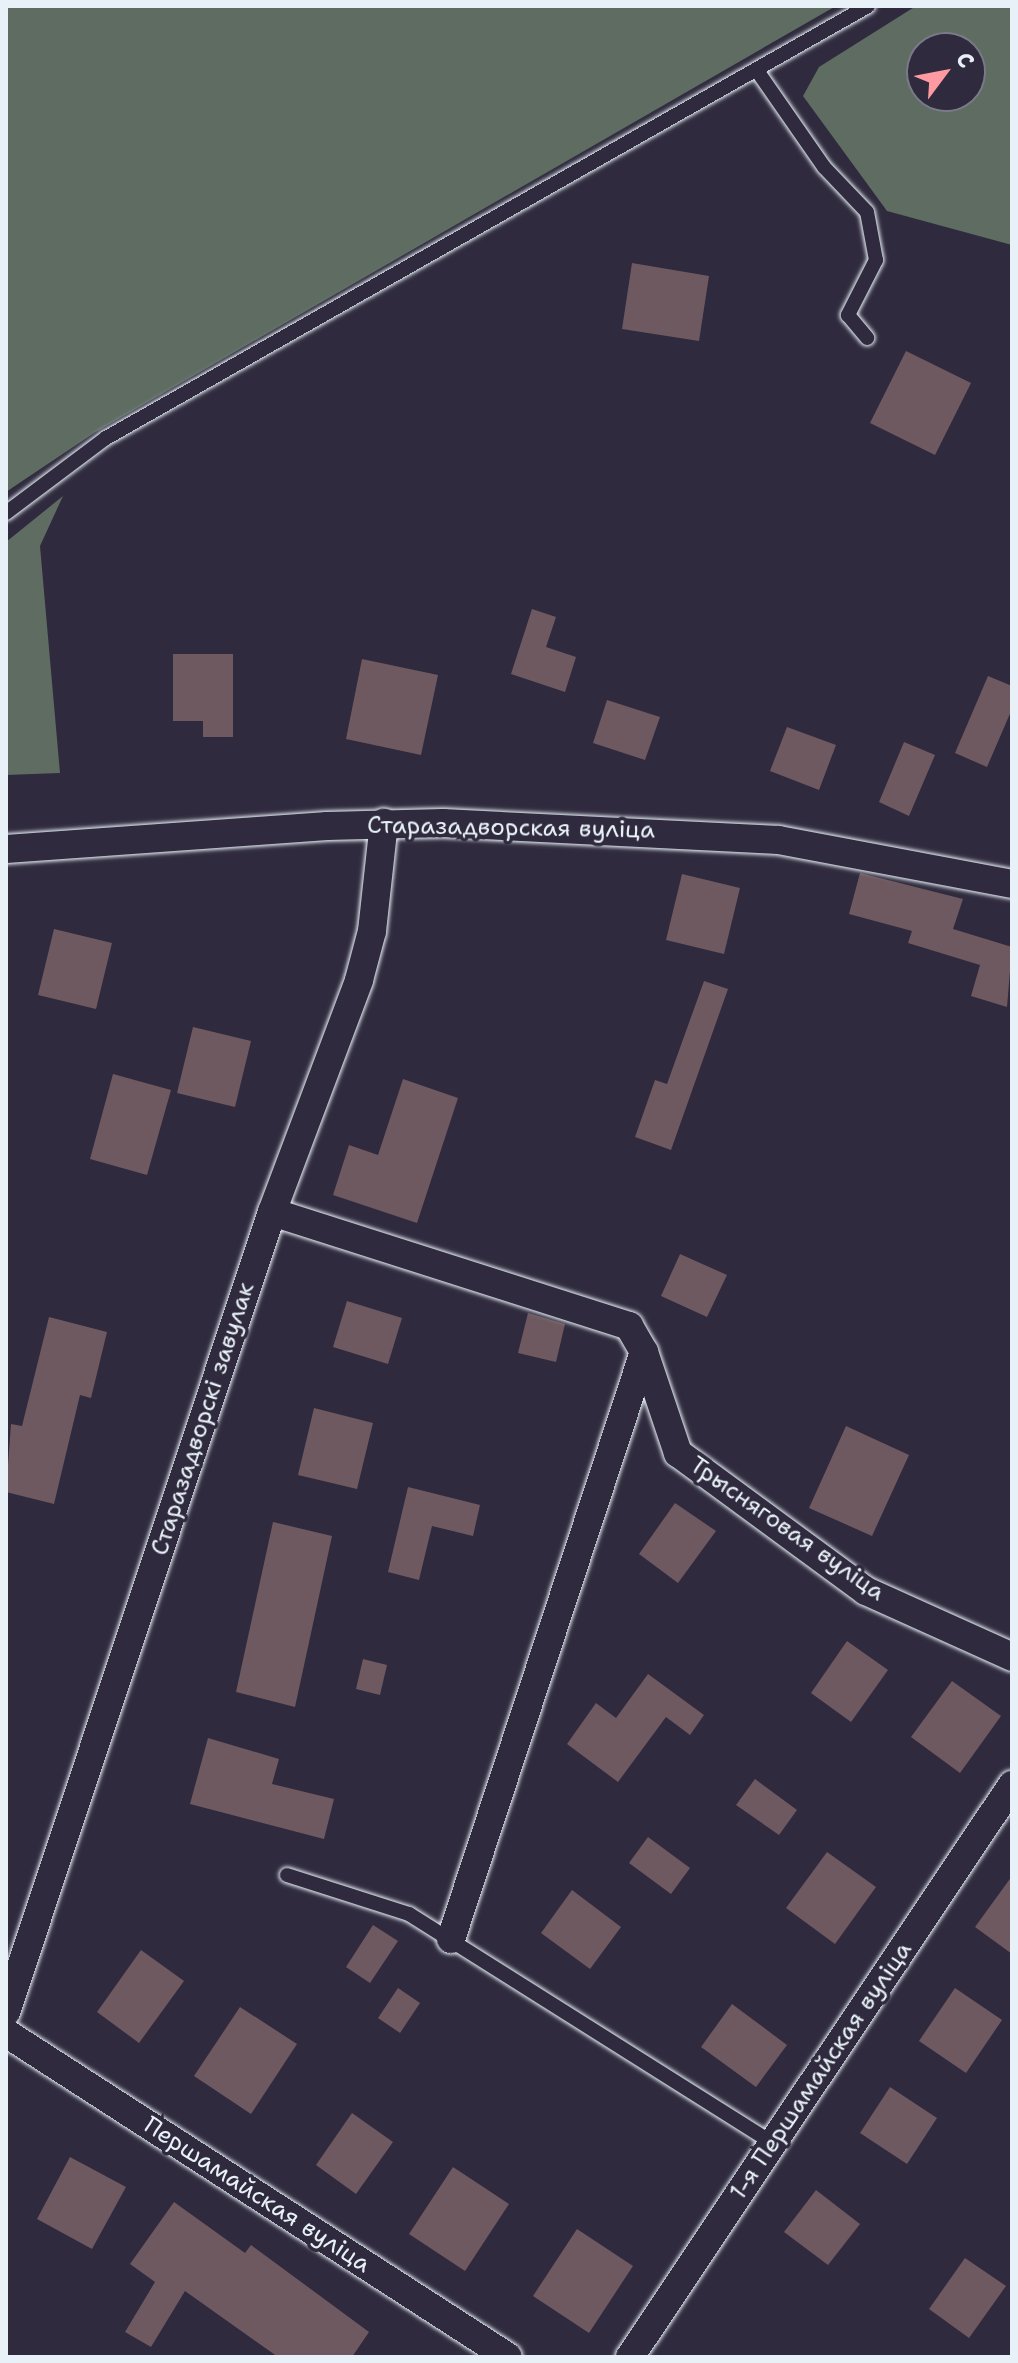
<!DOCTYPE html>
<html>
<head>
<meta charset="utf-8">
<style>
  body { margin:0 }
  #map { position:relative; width:1018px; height:2363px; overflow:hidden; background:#2f2a3d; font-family:"Shantell Sans",sans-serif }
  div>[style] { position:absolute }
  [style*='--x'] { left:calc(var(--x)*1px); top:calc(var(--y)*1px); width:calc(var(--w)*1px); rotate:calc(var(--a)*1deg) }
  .green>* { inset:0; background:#5e6c62 }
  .building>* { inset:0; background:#6f5960 }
  .roads { filter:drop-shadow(0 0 2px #e8f1f8) drop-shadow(0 0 2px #e8f1f8) }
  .lane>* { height:14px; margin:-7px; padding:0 7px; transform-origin:7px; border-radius:7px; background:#2f2a3d }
  .street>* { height:28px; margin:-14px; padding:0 14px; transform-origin:14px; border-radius:14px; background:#2f2a3d }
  span { translate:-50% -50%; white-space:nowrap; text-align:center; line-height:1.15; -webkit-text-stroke:7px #2f2a3d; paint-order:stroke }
  .street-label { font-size:24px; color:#e8f1f8 }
  .frame { position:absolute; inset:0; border:8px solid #e8f1f8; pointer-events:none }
  .north { position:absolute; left:906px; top:32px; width:80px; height:80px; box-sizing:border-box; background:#2f2a3d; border:2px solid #797a88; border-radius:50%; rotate:58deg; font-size:22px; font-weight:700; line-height:32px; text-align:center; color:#e8f1f8 }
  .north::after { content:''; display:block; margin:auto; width:28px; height:36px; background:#ff9aa2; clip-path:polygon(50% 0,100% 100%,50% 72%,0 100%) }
</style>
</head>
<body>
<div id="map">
  <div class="green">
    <i style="clip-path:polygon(6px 6px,836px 6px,94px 433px,6px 492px)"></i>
    <i style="clip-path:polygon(evenodd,916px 6px,1012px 6px,1012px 245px,887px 211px,803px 96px,819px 67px,916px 6px,922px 48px,970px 48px,970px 96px,922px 96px,922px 48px)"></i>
    <i style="clip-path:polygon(63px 496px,40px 546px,60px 773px,6px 775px,6px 542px)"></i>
  </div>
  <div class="building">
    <i style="clip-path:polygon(632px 263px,709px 276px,699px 341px,622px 329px)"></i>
    <i style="clip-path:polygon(906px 351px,971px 383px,935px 455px,870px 423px)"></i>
    <i style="clip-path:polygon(532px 609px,556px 617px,546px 647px,576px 657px,565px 692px,511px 674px)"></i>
    <i style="clip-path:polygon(173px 654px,233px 654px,233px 737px,203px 737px,203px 721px,173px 721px)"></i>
    <i style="clip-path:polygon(362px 659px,438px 675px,421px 755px,346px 739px)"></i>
    <i style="clip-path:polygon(988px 676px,1012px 686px,1012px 709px,987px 767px,955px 753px)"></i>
    <i style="clip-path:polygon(607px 700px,660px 717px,645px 760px,593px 743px)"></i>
    <i style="clip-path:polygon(787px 727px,836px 745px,819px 790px,770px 771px)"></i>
    <i style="clip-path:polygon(904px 742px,935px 755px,909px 816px,879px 802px)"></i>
    <i style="clip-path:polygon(860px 873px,963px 899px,953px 929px,1012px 947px,1007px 1007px,971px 996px,980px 965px,908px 943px,912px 931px,849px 914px)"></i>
    <i style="clip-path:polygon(682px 874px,740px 888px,724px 954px,666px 940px)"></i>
    <i style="clip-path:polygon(54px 929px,112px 943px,96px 1009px,38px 995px)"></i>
    <i style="clip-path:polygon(704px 981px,728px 989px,671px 1150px,635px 1137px,655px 1080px,667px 1084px)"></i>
    <i style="clip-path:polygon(193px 1027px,251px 1041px,235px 1107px,177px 1093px)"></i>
    <i style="clip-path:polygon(113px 1074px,171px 1090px,147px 1175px,90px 1159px)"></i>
    <i style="clip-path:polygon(403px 1079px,458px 1098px,417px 1223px,333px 1195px,349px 1145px,378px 1155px)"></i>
    <i style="clip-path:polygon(680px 1254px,727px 1275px,707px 1317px,661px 1296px)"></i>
    <i style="clip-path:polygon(347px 1301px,402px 1318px,388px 1364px,333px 1347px)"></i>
    <i style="clip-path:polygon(528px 1313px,565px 1324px,556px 1362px,518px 1353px)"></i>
    <i style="clip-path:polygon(49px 1317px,107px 1332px,91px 1398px,80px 1395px,54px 1504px,6px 1492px,11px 1424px,22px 1426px)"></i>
    <i style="clip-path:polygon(314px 1408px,373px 1423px,357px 1489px,298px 1475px)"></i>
    <i style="clip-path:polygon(846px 1426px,909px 1455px,872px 1536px,809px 1508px)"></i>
    <i style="clip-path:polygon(408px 1487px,480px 1505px,473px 1536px,432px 1526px,419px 1580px,388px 1572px)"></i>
    <i style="clip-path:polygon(675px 1503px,716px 1531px,678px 1583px,639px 1554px)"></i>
    <i style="clip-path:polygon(273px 1522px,332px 1536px,295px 1707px,236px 1692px)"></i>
    <i style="clip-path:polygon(847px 1641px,888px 1670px,851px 1722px,811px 1693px)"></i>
    <i style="clip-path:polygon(363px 1659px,387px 1665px,380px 1695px,356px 1689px)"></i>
    <i style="clip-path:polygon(648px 1674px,704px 1715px,690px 1735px,666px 1717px,618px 1782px,567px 1744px,596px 1703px,616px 1718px)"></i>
    <i style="clip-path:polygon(952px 1681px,1001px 1716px,960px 1773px,911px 1737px)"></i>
    <i style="clip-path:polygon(208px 1738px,279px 1759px,272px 1784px,334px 1799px,324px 1839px,190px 1804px)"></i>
    <i style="clip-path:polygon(755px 1779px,797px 1810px,779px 1835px,736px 1805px)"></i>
    <i style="clip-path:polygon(648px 1837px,690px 1868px,671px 1894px,629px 1863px)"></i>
    <i style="clip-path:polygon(827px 1852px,876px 1887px,835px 1944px,786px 1908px)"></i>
    <i style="clip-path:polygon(1012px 1876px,1012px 1954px,975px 1927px)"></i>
    <i style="clip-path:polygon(572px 1890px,621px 1927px,590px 1969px,541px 1933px)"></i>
    <i style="clip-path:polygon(373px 1925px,398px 1941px,370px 1983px,346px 1967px)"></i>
    <i style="clip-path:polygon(141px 1950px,184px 1981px,139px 2043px,97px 2012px)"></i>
    <i style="clip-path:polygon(398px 1988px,420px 2003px,400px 2033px,378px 2018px)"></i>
    <i style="clip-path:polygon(955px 1988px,1002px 2020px,966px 2073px,919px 2041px)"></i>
    <i style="clip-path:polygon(732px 2004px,787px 2045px,756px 2087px,701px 2047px)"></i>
    <i style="clip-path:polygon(240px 2007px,297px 2044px,251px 2114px,194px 2076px)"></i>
    <i style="clip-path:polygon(890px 2087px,937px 2118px,907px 2164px,860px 2133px)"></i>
    <i style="clip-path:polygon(352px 2113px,393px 2142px,356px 2194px,316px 2165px)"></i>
    <i style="clip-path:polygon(70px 2157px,126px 2187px,92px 2249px,37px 2219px)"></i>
    <i style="clip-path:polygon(453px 2167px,509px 2204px,465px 2271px,409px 2234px)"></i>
    <i style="clip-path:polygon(816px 2190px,860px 2224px,828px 2265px,784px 2232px)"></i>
    <i style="clip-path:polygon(174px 2202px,245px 2253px,251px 2245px,369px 2332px,352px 2357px,278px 2357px,185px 2291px,151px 2347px,125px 2332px,155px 2282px,130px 2264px)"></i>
    <i style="clip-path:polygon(577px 2229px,633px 2266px,589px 2333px,533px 2296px)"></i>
    <i style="clip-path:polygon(965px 2258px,1006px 2286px,969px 2338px,929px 2309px)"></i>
  </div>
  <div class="roads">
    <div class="lane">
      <i style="--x:758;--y:72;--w:116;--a:55.2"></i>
      <i style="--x:824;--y:167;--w:62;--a:46.3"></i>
      <i style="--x:867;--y:212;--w:49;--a:79.4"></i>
      <i style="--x:876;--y:260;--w:62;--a:117"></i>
      <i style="--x:848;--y:315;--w:30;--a:50"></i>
      <i style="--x:6;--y:513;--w:125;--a:-36.9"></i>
      <i style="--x:106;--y:438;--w:876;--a:-29.55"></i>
      <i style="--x:287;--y:1875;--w:128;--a:17.7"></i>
      <i style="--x:409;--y:1914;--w:430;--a:32.2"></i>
    </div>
    <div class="street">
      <i style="--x:6;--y:849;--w:322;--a:-4.1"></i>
      <i style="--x:327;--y:826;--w:116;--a:-1.5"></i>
      <i style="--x:443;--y:823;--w:336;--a:2.9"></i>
      <i style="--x:779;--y:840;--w:237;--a:10.7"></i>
      <i style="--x:272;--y:1212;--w:375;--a:17.7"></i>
      <i style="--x:629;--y:1326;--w:30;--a:60"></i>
      <i style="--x:644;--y:1352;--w:107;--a:71.4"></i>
      <i style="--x:678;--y:1453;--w:233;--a:36.3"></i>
      <i style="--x:866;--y:1591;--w:160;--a:24.3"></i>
      <i style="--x:451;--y:1939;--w:618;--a:-71.8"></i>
      <i style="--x:6;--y:2012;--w:843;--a:-71.61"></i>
      <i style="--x:272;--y:1212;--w:248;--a:-69.4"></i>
      <i style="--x:359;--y:980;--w:51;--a:-75.1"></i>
      <i style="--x:372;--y:931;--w:109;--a:-83.7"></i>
      <i style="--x:6;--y:2033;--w:597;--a:32.84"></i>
      <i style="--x:630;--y:2357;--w:688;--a:-56.26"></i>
    </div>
  </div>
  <div class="street-label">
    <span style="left:511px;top:828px;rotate:1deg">Старазадворская вуліца</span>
    <span style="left:203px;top:1419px;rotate:-72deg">Старазадворскі завулак</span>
    <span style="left:787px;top:1529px;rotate:35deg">Трысняговая вуліца</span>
    <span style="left:821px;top:2071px;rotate:-56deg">1-я Першамайская вуліца</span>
    <span style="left:257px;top:2195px;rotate:33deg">Першамайская вуліца</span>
  </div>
  <div class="frame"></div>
  <div class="north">С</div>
</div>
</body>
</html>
